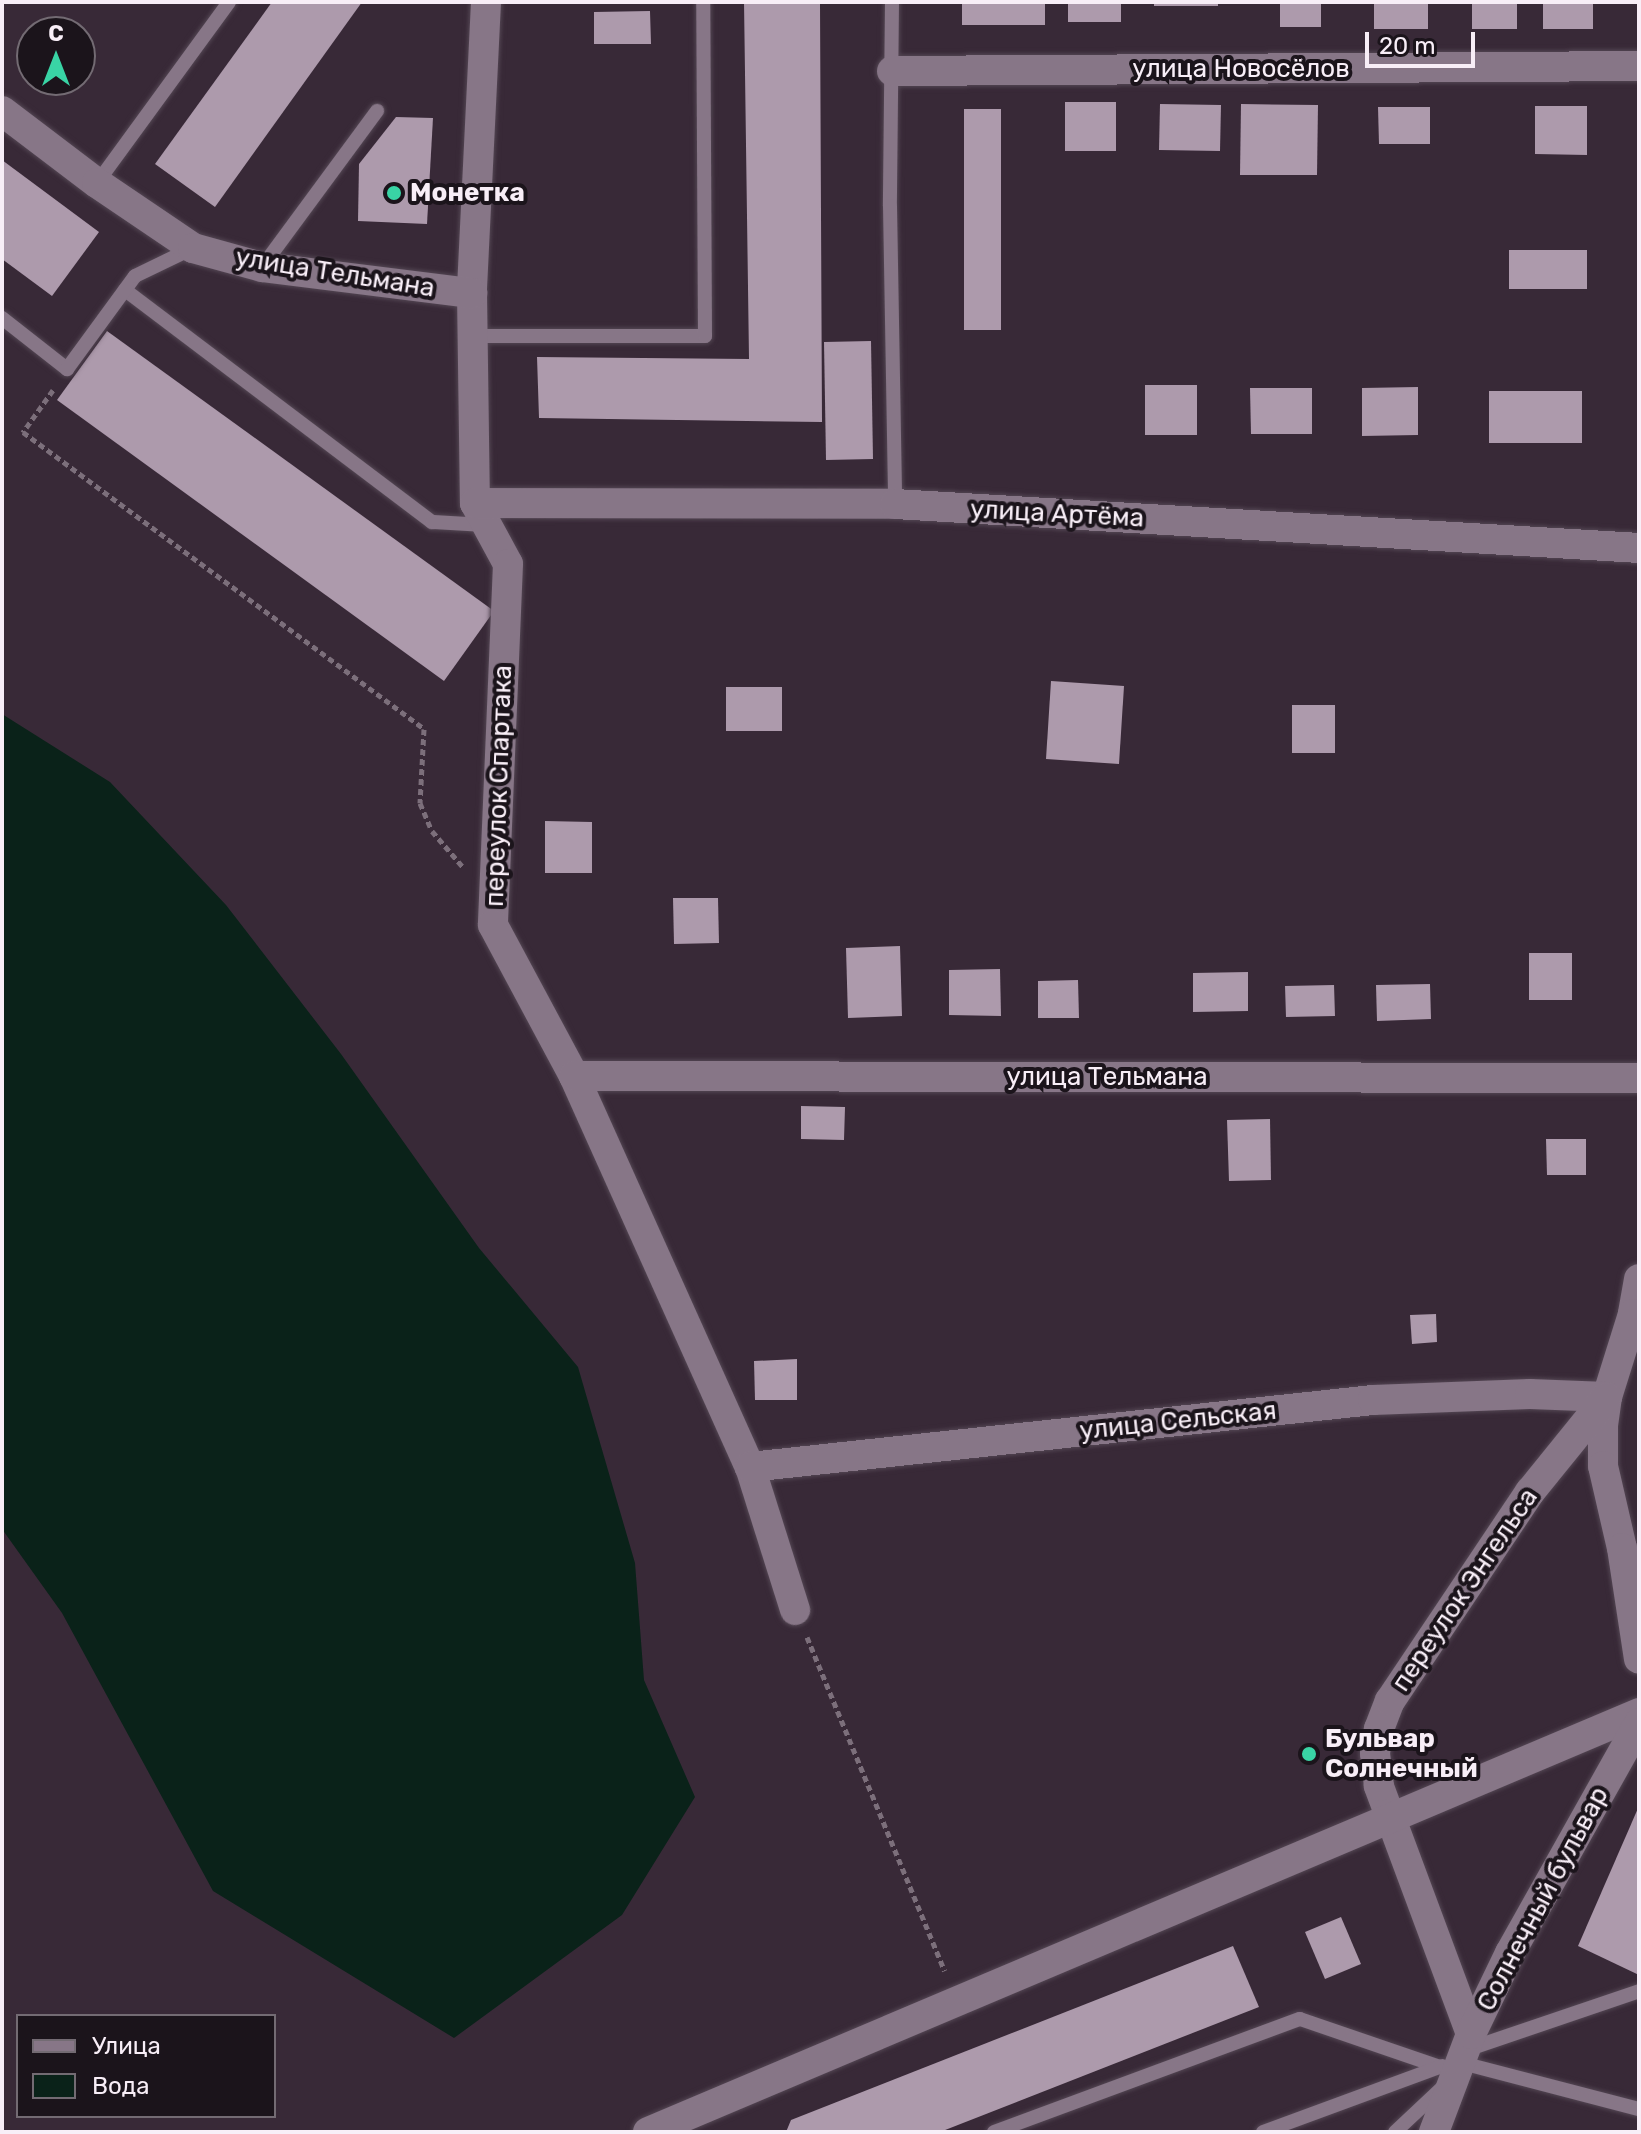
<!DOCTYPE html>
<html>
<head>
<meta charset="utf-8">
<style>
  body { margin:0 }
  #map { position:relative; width:1641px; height:2134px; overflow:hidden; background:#382937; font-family:Rubik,sans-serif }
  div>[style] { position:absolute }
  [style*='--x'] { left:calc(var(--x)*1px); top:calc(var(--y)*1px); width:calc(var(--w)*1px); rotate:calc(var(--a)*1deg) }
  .water>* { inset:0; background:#0a2219 }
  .building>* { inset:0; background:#ad9aac }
  .path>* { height:5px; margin-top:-2.5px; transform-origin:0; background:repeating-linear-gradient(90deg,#7c6f7b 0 6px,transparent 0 10px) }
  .roads { filter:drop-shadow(0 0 2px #534653) drop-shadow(0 0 2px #534653) }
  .lane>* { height:14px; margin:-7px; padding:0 7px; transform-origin:7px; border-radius:7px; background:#877687 }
  .street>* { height:30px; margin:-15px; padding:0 15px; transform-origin:15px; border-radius:15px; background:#877687 }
  .dots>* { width:22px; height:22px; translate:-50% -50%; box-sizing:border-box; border:4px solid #1b141b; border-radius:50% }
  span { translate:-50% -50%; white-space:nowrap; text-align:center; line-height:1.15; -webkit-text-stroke:8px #1b141b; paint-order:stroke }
  .street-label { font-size:26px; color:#f8eef7 }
  .poi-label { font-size:26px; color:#f8eef7; font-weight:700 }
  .left { translate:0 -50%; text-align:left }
  .frame { position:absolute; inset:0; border:4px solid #f8eef7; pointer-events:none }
  .legend { position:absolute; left:16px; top:2014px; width:260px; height:104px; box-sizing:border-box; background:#1b141b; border:2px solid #736b73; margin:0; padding:10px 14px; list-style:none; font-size:24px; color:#f8eef7 }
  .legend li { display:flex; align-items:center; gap:16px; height:40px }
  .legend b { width:40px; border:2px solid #736b73 }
  .north { position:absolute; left:16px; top:16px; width:80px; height:80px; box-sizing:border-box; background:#1b141b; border:2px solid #736b73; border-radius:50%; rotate:0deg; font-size:22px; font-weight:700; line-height:32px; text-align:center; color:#f8eef7 }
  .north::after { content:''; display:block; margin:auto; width:28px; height:36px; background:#39d4a5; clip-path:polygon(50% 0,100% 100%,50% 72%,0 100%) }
  .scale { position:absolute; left:1365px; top:32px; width:110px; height:36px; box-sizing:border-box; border:4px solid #f8eef7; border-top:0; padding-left:10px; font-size:24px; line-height:28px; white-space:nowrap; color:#f8eef7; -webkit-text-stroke:6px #1b141b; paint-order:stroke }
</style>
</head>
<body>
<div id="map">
  <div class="water">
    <i style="clip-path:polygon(2px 714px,110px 782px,226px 905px,341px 1054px,479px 1248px,578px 1367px,635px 1563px,644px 1680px,695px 1797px,622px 1915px,454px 2038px,213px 1891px,62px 1613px,2px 1529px)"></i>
  </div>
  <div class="building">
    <i style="clip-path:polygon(272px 2px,362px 2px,215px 207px,155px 164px)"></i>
    <i style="clip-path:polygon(744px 2px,820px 2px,822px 422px,539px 418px,537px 357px,749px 359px)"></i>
    <i style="clip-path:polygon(962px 2px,1045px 2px,1045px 25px,962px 25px)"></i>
    <i style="clip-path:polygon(1068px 2px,1121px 2px,1121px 22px,1068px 22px)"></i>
    <i style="clip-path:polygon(1154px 2px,1218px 2px,1218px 6px,1154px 6px)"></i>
    <i style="clip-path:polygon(1280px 2px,1321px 2px,1321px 27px,1280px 27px)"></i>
    <i style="clip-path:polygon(1374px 2px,1428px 2px,1428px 29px,1374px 29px)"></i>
    <i style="clip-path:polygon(1472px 2px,1517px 2px,1517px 29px,1472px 29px)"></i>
    <i style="clip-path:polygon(1543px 2px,1593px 2px,1593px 29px,1543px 29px)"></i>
    <i style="clip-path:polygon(650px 11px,651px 44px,594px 44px,594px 12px)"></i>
    <i style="clip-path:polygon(1065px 102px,1116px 102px,1116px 151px,1065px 151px)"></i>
    <i style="clip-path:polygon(1160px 104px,1221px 105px,1220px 151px,1159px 150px)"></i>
    <i style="clip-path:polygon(1241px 104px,1318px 105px,1317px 175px,1240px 175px)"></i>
    <i style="clip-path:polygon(1535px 106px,1587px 106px,1587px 155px,1535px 154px)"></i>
    <i style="clip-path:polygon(1378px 107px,1430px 107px,1430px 144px,1379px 144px)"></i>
    <i style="clip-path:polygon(964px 109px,1001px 109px,1001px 330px,964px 330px)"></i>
    <i style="clip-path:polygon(396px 117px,433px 118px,427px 224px,358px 221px,359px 164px)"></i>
    <i style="clip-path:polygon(2px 160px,99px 232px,52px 296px,2px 259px)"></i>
    <i style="clip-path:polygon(1509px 250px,1587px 250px,1587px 289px,1509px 289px)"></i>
    <i style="clip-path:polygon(107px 331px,494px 611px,444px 681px,57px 400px)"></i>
    <i style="clip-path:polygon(871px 341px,873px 459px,826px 460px,824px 342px)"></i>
    <i style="clip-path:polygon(1145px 385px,1197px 385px,1197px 435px,1145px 435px)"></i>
    <i style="clip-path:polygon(1418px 387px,1418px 435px,1362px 436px,1362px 388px)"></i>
    <i style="clip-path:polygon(1250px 388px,1312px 388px,1312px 434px,1251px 434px)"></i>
    <i style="clip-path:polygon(1489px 391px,1582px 391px,1582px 443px,1489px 443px)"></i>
    <i style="clip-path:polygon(1051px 681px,1124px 686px,1119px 764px,1046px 759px)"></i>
    <i style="clip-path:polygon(726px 687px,782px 687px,782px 731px,726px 731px)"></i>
    <i style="clip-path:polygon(1292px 705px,1335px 705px,1335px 753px,1292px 753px)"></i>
    <i style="clip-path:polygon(545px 821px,592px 822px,592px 873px,545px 873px)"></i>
    <i style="clip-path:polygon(673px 898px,718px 898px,719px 943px,674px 944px)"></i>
    <i style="clip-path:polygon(900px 946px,902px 1016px,848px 1018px,846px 948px)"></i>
    <i style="clip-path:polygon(1529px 953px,1572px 953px,1572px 1000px,1529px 1000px)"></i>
    <i style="clip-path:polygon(1000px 969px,1001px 1016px,949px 1015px,949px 970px)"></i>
    <i style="clip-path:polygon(1248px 972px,1248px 1011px,1193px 1012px,1193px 973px)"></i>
    <i style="clip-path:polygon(1078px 980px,1079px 1018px,1038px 1018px,1038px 981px)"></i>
    <i style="clip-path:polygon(1430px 984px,1431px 1019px,1377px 1021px,1376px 985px)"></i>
    <i style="clip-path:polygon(1334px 985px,1335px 1016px,1286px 1017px,1285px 986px)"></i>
    <i style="clip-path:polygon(801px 1106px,845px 1107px,844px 1140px,801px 1139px)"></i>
    <i style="clip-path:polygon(1270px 1119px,1271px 1180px,1229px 1181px,1227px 1120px)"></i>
    <i style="clip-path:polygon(1546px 1139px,1586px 1139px,1586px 1175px,1547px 1175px)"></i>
    <i style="clip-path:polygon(1436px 1314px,1437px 1342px,1412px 1344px,1410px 1315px)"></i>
    <i style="clip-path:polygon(797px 1359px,797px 1400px,755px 1400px,754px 1361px)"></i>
    <i style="clip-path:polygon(1639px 1806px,1639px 1975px,1578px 1946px)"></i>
    <i style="clip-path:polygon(1341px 1917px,1361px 1964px,1325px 1979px,1305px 1932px)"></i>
    <i style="clip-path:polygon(1233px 1946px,1259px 2007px,940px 2132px,786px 2132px,791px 2120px)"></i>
  </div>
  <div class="path">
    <i style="--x:53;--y:390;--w:52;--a:125.5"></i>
    <i style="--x:23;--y:432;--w:499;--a:36.5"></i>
    <i style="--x:424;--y:729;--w:74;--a:93.1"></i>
    <i style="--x:420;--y:803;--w:30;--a:67"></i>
    <i style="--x:432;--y:831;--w:48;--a:49.3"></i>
    <i style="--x:807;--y:1637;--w:361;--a:67.6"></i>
  </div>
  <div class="roads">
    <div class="lane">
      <i style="--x:892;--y:2;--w:204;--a:90.6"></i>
      <i style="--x:890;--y:206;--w:298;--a:89"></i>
      <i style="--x:97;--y:183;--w:224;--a:-53.9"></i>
      <i style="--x:262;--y:267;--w:194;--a:-53.6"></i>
      <i style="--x:125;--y:290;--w:385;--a:37.1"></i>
      <i style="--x:432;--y:522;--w:54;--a:3.2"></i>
      <i style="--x:2;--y:318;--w:83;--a:38.1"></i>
      <i style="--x:67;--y:369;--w:115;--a:-53.8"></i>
      <i style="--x:135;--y:276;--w:64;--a:-25.8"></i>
      <i style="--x:473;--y:336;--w:232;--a:0"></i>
      <i style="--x:705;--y:336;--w:334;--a:-90.3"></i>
      <i style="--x:1466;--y:2050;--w:183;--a:-18.8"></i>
      <i style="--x:1462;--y:2063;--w:183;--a:14.6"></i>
      <i style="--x:994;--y:2132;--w:326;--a:-20.3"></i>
      <i style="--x:1300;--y:2019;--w:167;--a:18.9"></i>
      <i style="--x:1263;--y:2132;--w:191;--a:-20.2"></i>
      <i style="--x:1395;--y:2132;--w:66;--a:-43.2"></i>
    </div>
    <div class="street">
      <i style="--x:486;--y:2;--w:291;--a:92.8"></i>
      <i style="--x:472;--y:293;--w:210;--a:89.2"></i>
      <i style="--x:475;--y:503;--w:69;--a:61.6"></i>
      <i style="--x:508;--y:564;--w:361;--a:92.4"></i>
      <i style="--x:493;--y:925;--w:171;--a:61.8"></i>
      <i style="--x:574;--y:1076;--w:429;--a:65.8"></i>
      <i style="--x:750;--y:1467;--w:150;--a:72.5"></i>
      <i style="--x:892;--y:71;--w:747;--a:-0.38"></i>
      <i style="--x:2;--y:111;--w:119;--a:37.2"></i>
      <i style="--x:97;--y:183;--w:116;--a:34.1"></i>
      <i style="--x:193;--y:248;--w:72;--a:15.4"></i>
      <i style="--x:262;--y:267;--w:212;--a:7.1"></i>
      <i style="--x:475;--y:503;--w:420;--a:0.1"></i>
      <i style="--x:895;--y:504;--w:745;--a:3.38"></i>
      <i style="--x:574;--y:1076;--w:1065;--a:0.11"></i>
      <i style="--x:1639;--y:1279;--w:36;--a:100"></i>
      <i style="--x:1633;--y:1314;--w:87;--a:107.4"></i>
      <i style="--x:1607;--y:1397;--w:30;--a:98"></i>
      <i style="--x:1603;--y:1427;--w:39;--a:90"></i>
      <i style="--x:1603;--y:1466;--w:84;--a:77"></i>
      <i style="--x:1622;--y:1548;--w:112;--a:81.3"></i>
      <i style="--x:750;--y:1467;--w:627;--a:-6.14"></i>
      <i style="--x:1373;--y:1400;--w:157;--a:-2.2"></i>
      <i style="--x:1530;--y:1394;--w:77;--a:2.2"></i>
      <i style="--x:1471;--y:2034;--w:265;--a:-110.4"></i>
      <i style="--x:1379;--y:1786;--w:33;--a:-97"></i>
      <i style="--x:1375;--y:1753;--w:24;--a:-81"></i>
      <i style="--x:1379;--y:1729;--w:30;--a:-69"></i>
      <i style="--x:1390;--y:1701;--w:252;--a:-56.2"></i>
      <i style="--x:1530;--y:1492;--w:122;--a:-51"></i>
      <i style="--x:648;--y:2132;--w:1076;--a:-22.92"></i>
      <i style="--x:1434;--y:2132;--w:105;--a:-69.3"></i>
      <i style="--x:1471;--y:2034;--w:90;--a:-64.3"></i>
      <i style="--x:1510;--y:1953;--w:264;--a:-60.7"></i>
    </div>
  </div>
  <div class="dots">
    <i style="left:394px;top:193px;background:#39d4a5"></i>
    <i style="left:1309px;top:1754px;background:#39d4a5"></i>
  </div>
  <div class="street-label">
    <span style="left:1241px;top:69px">улица Новосёлов</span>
    <span style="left:335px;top:273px;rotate:9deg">улица Тельмана</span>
    <span style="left:1057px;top:514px;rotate:3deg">улица Артёма</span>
    <span style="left:499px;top:786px;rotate:-88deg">переулок Спартака</span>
    <span style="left:1107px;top:1077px">улица Тельмана</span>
    <span style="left:1178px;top:1421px;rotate:-6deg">улица Сельская</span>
    <span style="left:1465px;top:1590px;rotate:-56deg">переулок Энгельса</span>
    <span style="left:1543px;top:1899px;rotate:-62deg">Солнечный бульвар</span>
  </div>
  <div class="poi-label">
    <span class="left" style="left:410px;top:193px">Монетка</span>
    <span class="left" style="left:1325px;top:1754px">Бульвар<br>Солнечный</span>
  </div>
  <div class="frame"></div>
  <ul class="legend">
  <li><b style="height:10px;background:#877687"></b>Улица</li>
  <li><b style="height:22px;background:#0a2219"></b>Вода</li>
  </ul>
  <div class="north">С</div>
  <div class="scale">20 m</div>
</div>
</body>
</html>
